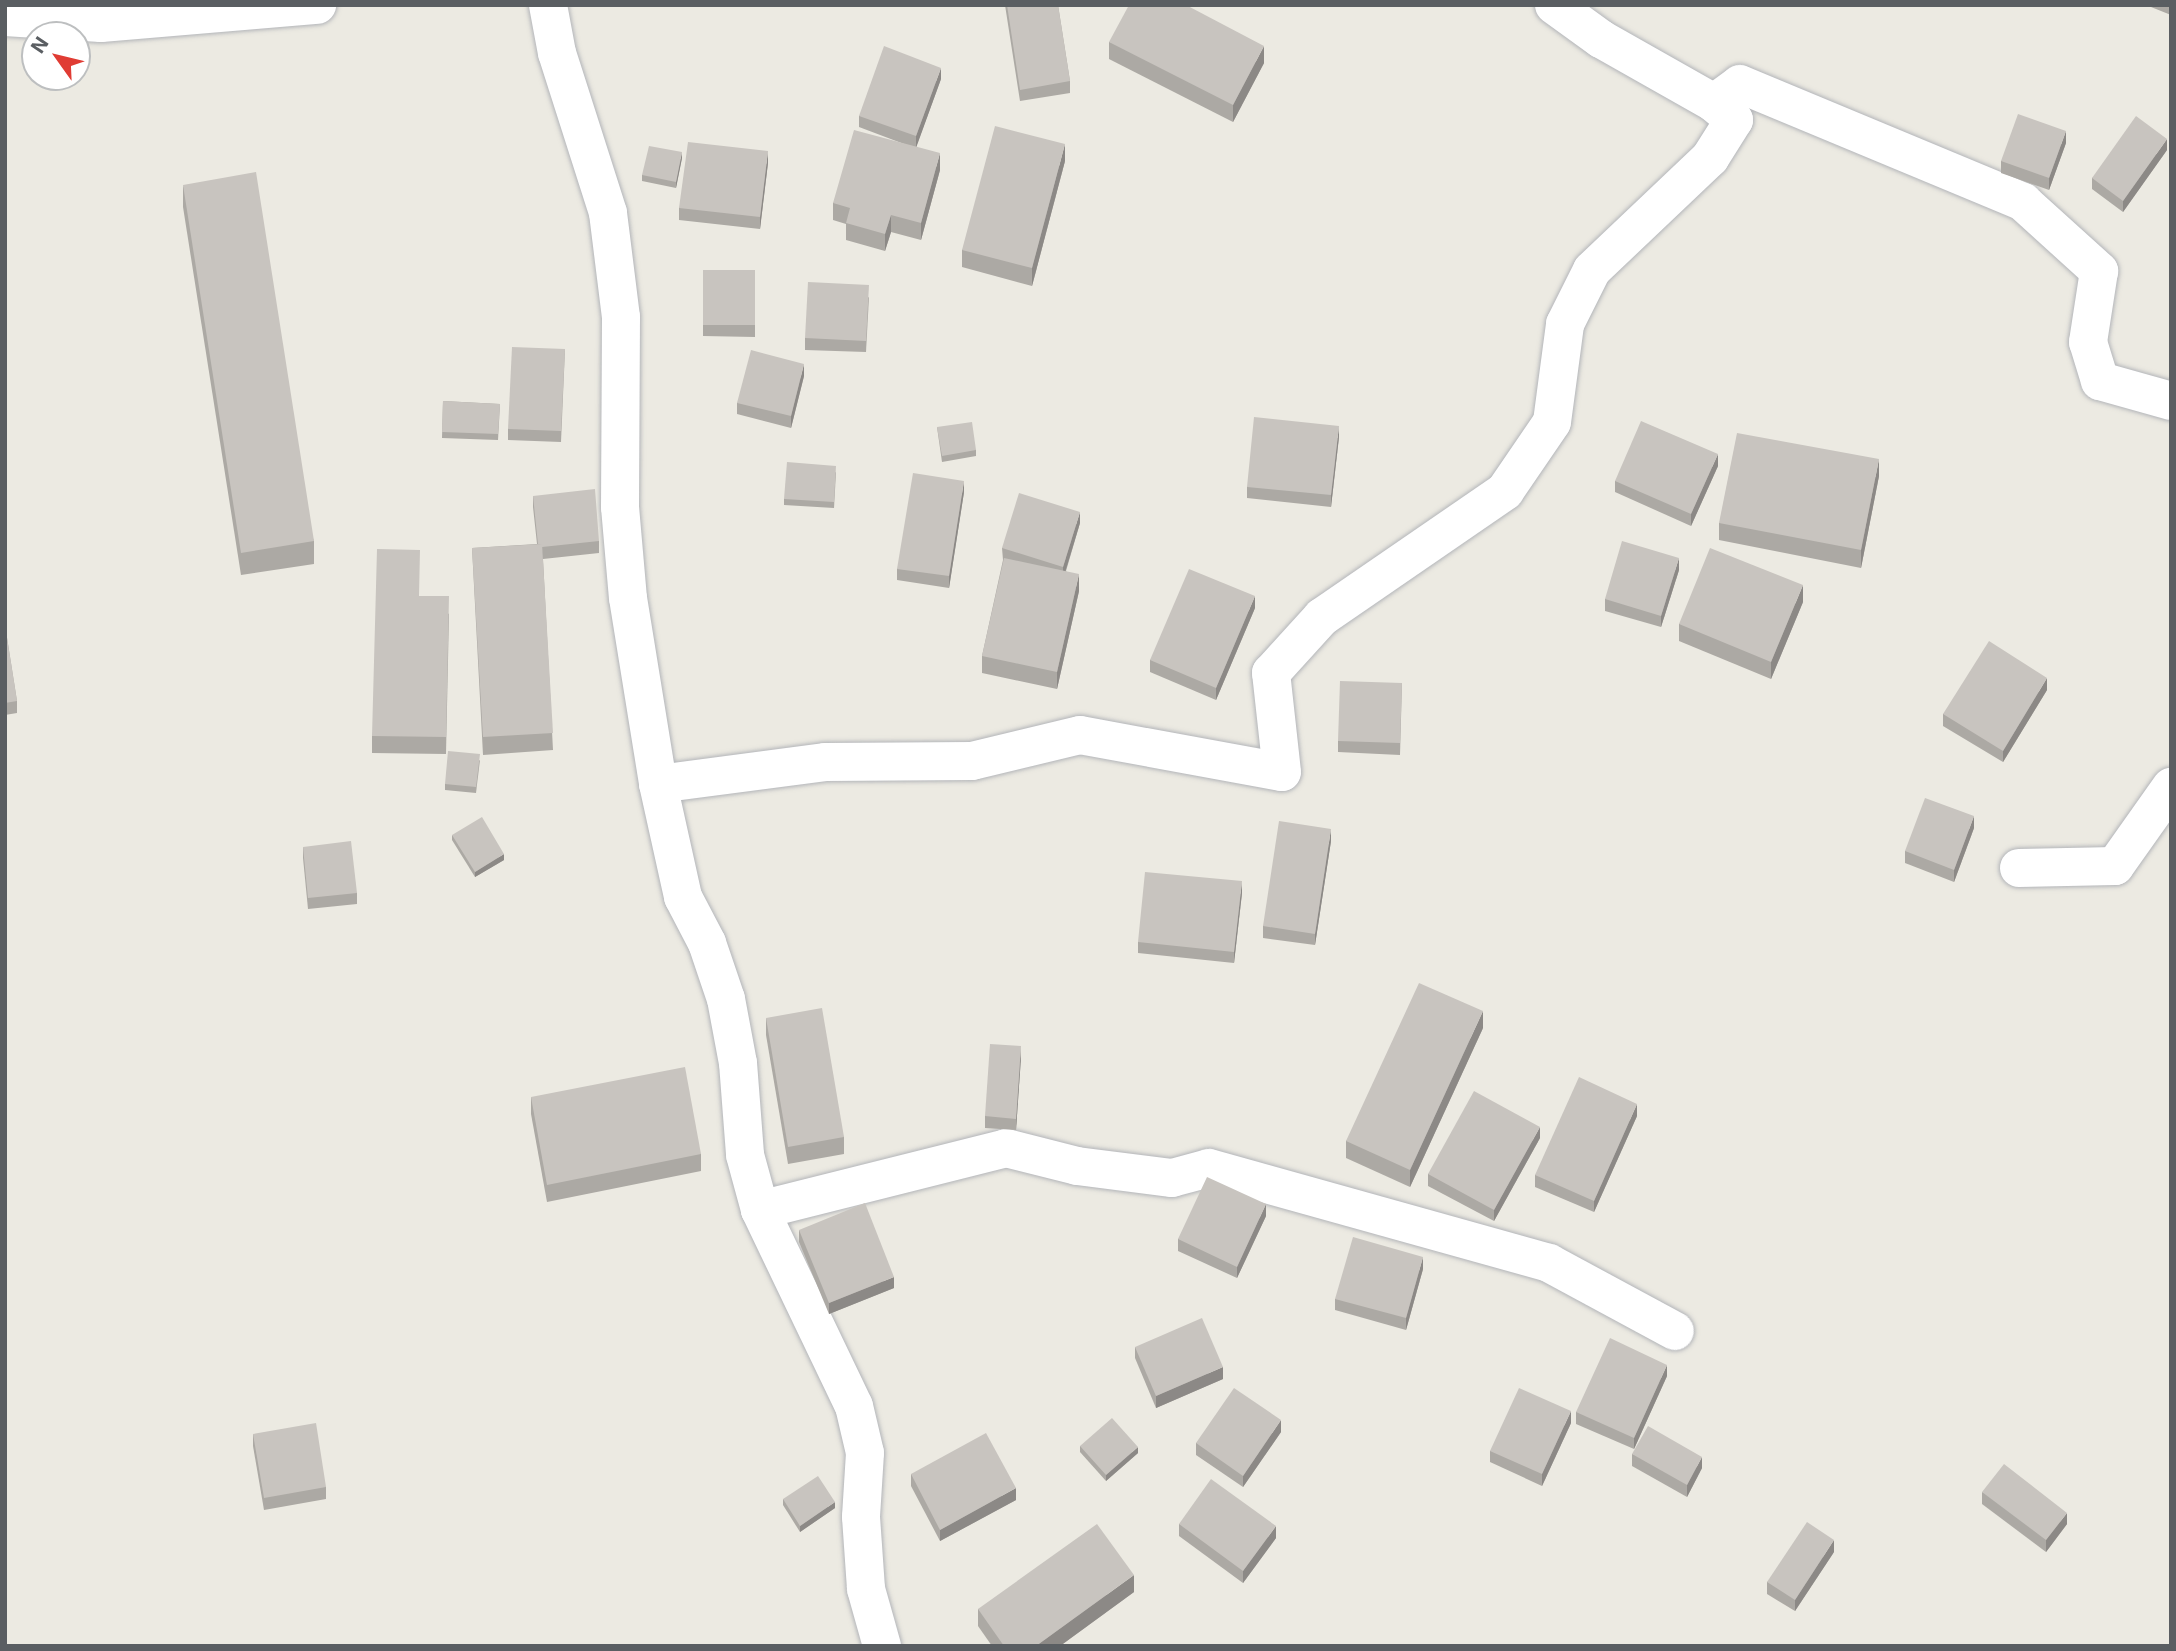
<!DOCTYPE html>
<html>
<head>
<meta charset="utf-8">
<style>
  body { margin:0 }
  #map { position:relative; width:2176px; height:1651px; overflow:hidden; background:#eceae2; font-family:Inter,sans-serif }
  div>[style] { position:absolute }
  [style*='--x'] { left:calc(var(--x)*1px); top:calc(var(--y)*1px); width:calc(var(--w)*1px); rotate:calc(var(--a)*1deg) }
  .roads { filter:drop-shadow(0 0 2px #b3b5b9) drop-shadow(0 0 2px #b3b5b9) }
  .minor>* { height:38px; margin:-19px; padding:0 19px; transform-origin:19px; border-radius:19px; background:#fff }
  .wall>* { inset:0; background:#aca9a4 }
  .shaded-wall>* { inset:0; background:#8c8986 }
  .building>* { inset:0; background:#c8c4bf }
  span { translate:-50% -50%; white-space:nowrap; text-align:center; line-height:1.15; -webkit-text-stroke:5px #fff; paint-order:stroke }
  .frame { position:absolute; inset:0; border:7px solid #5a5e62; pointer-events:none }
  .north { position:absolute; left:21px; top:21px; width:70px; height:70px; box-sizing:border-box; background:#fff; border:2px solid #bdbfc0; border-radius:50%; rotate:304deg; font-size:19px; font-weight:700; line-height:28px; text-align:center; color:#5a5e62 }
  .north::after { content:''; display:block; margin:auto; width:24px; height:32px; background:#e03c34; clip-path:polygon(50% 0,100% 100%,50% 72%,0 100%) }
</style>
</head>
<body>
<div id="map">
  <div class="roads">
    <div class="minor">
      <i style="--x:548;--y:5;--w:49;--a:79.4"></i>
      <i style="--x:557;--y:53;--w:168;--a:72.3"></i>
      <i style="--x:608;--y:213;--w:105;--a:82.9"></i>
      <i style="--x:621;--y:317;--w:190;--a:90.3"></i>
      <i style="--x:620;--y:507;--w:91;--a:85"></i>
      <i style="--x:628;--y:598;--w:188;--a:80.8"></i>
      <i style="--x:658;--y:784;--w:116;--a:77.5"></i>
      <i style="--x:683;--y:897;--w:52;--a:62.4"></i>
      <i style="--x:707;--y:943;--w:59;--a:71.3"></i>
      <i style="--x:726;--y:999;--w:65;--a:79.4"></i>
      <i style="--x:738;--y:1063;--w:92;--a:85.6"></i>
      <i style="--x:745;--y:1155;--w:57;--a:74.7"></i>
      <i style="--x:760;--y:1210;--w:217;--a:64.4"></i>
      <i style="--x:854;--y:1406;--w:48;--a:76.8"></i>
      <i style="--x:865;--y:1453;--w:64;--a:93.6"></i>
      <i style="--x:861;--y:1517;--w:72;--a:86"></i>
      <i style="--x:866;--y:1589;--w:59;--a:74.3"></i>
      <i style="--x:1554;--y:5;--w:58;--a:35.9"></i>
      <i style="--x:1601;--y:39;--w:130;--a:29.5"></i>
      <i style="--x:5;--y:17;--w:96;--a:3.6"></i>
      <i style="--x:101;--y:23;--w:217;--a:-4.8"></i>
      <i style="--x:658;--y:784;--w:168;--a:-7.5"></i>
      <i style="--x:825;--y:762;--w:147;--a:-0.4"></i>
      <i style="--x:972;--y:761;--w:111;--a:-13.5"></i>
      <i style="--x:1080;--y:735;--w:205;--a:10.4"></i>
      <i style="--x:1282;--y:772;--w:100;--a:-96.3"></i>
      <i style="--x:1271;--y:673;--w:76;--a:-47.7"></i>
      <i style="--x:1322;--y:617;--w:222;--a:-34.5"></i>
      <i style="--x:1505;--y:491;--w:83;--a:-55.7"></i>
      <i style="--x:1552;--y:422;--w:99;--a:-82.4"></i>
      <i style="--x:1565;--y:324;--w:60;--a:-63.4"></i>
      <i style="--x:1592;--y:270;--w:163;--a:-43.5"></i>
      <i style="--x:1710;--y:158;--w:45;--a:-57.7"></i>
      <i style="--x:1734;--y:120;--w:26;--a:-140"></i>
      <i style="--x:1714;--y:103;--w:32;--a:-36"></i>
      <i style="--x:1740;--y:84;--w:307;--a:22.6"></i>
      <i style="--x:2023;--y:202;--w:103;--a:42.2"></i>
      <i style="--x:2099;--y:271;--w:72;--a:98.8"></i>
      <i style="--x:2088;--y:342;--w:41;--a:72.9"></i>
      <i style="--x:2100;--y:381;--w:74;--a:15.7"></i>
      <i style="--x:2019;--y:868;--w:96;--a:-1.2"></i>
      <i style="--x:2115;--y:866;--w:97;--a:-54.7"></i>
      <i style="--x:760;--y:1210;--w:254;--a:-14.1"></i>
      <i style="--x:1006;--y:1148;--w:73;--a:14.2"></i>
      <i style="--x:1077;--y:1166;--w:96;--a:7.2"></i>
      <i style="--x:1172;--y:1178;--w:38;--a:-15"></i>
      <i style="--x:1209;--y:1168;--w:353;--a:15.6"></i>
      <i style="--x:1549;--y:1263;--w:143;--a:28.4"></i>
    </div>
  </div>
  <div class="wall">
    <i style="clip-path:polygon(1005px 5px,1058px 5px,1070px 81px,1070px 93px,1020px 101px)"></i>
    <i style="clip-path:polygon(2151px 5px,2171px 5px,2171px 15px,2151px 7px)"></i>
    <i style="clip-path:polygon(1109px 42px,1264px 63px,1233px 122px,1109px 59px)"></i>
    <i style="clip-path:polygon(941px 79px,916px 147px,940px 170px,921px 240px,891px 232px,885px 251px,846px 240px,846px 224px,833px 220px,833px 203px,904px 144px,859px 127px,859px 116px)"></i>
    <i style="clip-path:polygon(2066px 143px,2049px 190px,2001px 173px,2001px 161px)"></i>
    <i style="clip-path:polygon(2167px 150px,2123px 212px,2092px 189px,2092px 178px)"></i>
    <i style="clip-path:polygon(682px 158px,676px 188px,642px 181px,642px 175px)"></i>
    <i style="clip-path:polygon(1065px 161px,1032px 286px,962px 267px,962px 250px)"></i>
    <i style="clip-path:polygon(768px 163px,760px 229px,679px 220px,679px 208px)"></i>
    <i style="clip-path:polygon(183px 185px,314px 541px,314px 564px,241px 575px,183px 207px)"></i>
    <i style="clip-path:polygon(703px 270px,755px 270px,755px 337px,703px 336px)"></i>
    <i style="clip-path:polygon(869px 297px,866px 352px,805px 350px,805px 338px)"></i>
    <i style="clip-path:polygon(565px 349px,561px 442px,508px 440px,508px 429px)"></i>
    <i style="clip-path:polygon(804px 376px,791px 428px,737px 414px,737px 403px)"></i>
    <i style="clip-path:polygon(443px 401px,500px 404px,498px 440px,442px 438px)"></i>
    <i style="clip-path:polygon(937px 427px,976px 450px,976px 456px,942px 462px)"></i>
    <i style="clip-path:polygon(1339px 437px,1331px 507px,1247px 498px,1247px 487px)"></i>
    <i style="clip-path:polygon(1718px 466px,1691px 526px,1615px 492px,1615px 481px)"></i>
    <i style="clip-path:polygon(836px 472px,834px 508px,784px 505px,784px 499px)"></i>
    <i style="clip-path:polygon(1879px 476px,1861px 568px,1719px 540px,1719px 523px)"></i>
    <i style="clip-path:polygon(964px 492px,949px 588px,897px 580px,897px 569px)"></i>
    <i style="clip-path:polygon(533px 496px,599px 541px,599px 553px,543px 559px,553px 750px,483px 755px,472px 548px,537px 544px,533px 507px)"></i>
    <i style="clip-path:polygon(1080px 523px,1066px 571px,1079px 591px,1057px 689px,982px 673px,982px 656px,1003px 560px,1002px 548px)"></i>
    <i style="clip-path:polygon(1679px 570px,1661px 627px,1605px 611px,1605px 599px)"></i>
    <i style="clip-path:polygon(419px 596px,449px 614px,446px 754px,372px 753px,372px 736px)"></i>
    <i style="clip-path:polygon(1803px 602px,1771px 679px,1679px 641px,1679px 624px)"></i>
    <i style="clip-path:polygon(1255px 608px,1216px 700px,1150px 672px,1150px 660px)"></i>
    <i style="clip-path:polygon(5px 625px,17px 701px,17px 713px,5px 715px)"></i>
    <i style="clip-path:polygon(1402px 683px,1400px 755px,1338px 752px,1338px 741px)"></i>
    <i style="clip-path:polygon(2047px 690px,2003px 762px,1943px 726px,1943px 714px)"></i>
    <i style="clip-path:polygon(480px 760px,476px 793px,445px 790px,445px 784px)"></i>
    <i style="clip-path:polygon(1974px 828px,1954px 882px,1905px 863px,1905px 851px)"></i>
    <i style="clip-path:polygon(452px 835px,504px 860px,475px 877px,452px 840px)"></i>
    <i style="clip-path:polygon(1331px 841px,1315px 945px,1263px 938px,1263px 926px)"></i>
    <i style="clip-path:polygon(303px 847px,357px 893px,357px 904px,308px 909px,303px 858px)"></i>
    <i style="clip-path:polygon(1242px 893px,1234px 963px,1138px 953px,1138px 942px)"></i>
    <i style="clip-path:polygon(766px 1018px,844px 1137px,844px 1154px,788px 1164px,766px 1035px)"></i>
    <i style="clip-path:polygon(1483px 1028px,1410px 1187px,1346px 1158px,1346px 1141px)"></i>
    <i style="clip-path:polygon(1021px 1057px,1016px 1130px,985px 1128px,985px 1116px)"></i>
    <i style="clip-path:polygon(531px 1097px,701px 1154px,701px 1171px,547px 1202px,531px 1114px)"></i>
    <i style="clip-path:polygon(1637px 1116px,1594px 1212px,1535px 1187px,1535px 1175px)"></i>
    <i style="clip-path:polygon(1540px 1138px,1494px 1221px,1428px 1186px,1428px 1174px)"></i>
    <i style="clip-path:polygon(1266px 1216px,1237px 1278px,1178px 1251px,1178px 1239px)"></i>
    <i style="clip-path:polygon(799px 1230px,894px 1288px,829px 1314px,799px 1242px)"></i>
    <i style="clip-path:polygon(1423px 1269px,1406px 1330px,1335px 1310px,1335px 1299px)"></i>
    <i style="clip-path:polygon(1135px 1347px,1223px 1379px,1156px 1408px,1135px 1358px)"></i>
    <i style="clip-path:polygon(1667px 1376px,1634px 1449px,1576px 1424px,1576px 1412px)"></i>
    <i style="clip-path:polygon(1571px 1423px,1542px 1486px,1490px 1462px,1490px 1451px)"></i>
    <i style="clip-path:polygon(1281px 1432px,1243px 1487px,1196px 1455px,1196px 1443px)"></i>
    <i style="clip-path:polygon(253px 1434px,326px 1487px,326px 1499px,264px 1510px,253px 1446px)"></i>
    <i style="clip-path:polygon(1080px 1446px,1138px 1453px,1106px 1481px,1080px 1452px)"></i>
    <i style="clip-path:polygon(1632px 1454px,1702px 1468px,1687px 1497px,1632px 1466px)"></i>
    <i style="clip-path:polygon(911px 1474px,1016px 1500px,940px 1541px,911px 1486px)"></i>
    <i style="clip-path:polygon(1982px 1492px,2067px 1524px,2046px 1552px,1982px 1504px)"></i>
    <i style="clip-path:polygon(783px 1499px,835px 1508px,800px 1532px,783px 1505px)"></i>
    <i style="clip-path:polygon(1179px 1524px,1276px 1538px,1243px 1583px,1179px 1536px)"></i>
    <i style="clip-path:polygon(1834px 1552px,1795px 1611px,1767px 1594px,1767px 1582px)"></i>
    <i style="clip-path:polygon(1134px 1592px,1060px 1646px,992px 1646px,978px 1626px,978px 1609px)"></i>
  </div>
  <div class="shaded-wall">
    <i style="clip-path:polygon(1264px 46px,1264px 63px,1233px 122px,1233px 105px)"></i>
    <i style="clip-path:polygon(941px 68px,941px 79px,916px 148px,916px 136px)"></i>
    <i style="clip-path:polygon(2066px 131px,2066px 143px,2049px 190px,2049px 178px)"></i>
    <i style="clip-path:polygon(2167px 139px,2167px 150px,2123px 212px,2123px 201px)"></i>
    <i style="clip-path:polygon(1065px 144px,1065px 161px,1032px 286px,1032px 268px)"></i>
    <i style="clip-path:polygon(768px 151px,768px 163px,760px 229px,760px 217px)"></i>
    <i style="clip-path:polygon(682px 152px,682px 158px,676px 188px,676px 182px)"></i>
    <i style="clip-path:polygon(940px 153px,940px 170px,921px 240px,921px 223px)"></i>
    <i style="clip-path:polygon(891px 215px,891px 232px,885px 251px,885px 234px)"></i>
    <i style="clip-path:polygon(804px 364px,804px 376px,791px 428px,791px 416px)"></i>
    <i style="clip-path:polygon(1339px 426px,1339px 437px,1331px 507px,1331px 495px)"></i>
    <i style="clip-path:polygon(1718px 454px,1718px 466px,1691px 526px,1691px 514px)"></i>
    <i style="clip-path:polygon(1879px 459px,1879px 476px,1861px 568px,1861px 550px)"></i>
    <i style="clip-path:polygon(964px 481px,964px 492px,949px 588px,949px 576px)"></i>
    <i style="clip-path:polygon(1080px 512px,1080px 523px,1063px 579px,1063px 567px)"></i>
    <i style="clip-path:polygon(1679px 558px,1679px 570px,1661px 627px,1661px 616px)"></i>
    <i style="clip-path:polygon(1079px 574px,1079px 591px,1057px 689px,1057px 672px)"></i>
    <i style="clip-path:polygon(1803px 585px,1803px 602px,1771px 679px,1771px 662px)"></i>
    <i style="clip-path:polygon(1255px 596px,1255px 608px,1216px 700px,1216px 688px)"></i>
    <i style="clip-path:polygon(2047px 678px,2047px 690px,2003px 762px,2003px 751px)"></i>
    <i style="clip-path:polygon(1974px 816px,1974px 828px,1954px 882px,1954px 870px)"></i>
    <i style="clip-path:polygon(1331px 829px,1331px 841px,1315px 945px,1315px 934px)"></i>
    <i style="clip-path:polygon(504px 854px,504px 860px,475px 877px,475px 872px)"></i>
    <i style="clip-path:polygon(1242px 881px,1242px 893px,1234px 963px,1234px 952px)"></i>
    <i style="clip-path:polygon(1483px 1011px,1483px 1028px,1410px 1187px,1410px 1170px)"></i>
    <i style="clip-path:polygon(1021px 1046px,1021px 1057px,1016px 1130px,1016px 1119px)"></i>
    <i style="clip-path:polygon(1637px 1104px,1637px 1116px,1594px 1212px,1594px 1201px)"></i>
    <i style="clip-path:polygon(1540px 1127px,1540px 1138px,1494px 1221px,1494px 1210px)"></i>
    <i style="clip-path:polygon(1266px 1204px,1266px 1216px,1237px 1278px,1237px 1267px)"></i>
    <i style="clip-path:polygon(1423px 1257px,1423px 1269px,1406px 1330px,1406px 1318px)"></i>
    <i style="clip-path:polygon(894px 1277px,894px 1288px,829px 1314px,829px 1303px)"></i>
    <i style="clip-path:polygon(1667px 1365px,1667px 1376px,1634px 1449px,1634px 1438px)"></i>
    <i style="clip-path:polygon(1223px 1367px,1223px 1379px,1156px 1408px,1156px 1396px)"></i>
    <i style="clip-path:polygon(1571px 1411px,1571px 1423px,1542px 1486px,1542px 1474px)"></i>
    <i style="clip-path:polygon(1281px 1420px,1281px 1432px,1243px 1487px,1243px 1476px)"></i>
    <i style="clip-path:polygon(1138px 1447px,1138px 1453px,1106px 1481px,1106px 1475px)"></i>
    <i style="clip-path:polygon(1702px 1457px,1702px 1468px,1687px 1497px,1687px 1485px)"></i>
    <i style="clip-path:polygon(1016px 1488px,1016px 1500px,940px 1541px,940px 1530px)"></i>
    <i style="clip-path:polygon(835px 1502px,835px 1508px,800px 1532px,800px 1526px)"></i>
    <i style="clip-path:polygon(2067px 1513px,2067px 1524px,2046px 1552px,2046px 1540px)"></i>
    <i style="clip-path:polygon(1276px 1526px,1276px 1538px,1243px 1583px,1243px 1571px)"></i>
    <i style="clip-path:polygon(1834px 1540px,1834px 1552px,1795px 1611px,1795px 1600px)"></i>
    <i style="clip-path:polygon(1134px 1575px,1134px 1592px,1060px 1646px,1036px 1646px)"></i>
  </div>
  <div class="building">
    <i style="clip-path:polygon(1007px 5px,1058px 5px,1070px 81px,1020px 90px)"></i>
    <i style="clip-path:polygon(1129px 5px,1186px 5px,1264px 46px,1233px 105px,1109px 42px)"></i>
    <i style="clip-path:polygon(884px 46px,941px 68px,916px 136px,859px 116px)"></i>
    <i style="clip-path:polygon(2018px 114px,2066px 131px,2049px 178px,2001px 161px)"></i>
    <i style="clip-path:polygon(2136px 116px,2167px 139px,2123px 201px,2092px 178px)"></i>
    <i style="clip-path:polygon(995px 126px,1065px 144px,1032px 268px,962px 250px)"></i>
    <i style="clip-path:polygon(854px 130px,940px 153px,921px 223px,891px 215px,885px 234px,846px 223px,850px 208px,833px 203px)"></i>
    <i style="clip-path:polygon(688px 142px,768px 151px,760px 217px,679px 208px)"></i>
    <i style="clip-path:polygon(649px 146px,682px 152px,676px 182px,642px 175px)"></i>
    <i style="clip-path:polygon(256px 172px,314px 541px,241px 553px,183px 185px)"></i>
    <i style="clip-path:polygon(703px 270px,755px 270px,755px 325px,703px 325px)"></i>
    <i style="clip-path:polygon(808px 282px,869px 285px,866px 341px,805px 338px)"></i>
    <i style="clip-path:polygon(512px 347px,565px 349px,561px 431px,508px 429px)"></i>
    <i style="clip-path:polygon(751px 350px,804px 364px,791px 416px,737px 403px)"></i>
    <i style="clip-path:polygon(443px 401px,500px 404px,498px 434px,442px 432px)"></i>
    <i style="clip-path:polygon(1254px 417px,1339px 426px,1331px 495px,1247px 487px)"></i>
    <i style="clip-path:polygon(1641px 421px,1718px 454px,1691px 514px,1615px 481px)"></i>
    <i style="clip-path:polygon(972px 422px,976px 450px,942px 456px,937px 427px)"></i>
    <i style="clip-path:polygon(1737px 433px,1879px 459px,1861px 550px,1719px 523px)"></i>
    <i style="clip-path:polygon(787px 462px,836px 466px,834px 502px,784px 499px)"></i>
    <i style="clip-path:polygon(913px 473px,964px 481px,949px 576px,897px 569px)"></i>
    <i style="clip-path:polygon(595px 489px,599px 541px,542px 547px,542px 544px,538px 544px,533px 496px)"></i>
    <i style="clip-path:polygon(1019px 493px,1080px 512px,1063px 567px,1002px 548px)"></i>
    <i style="clip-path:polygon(1622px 541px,1679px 558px,1661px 616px,1605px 599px)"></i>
    <i style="clip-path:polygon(542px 544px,553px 733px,483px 737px,472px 548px)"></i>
    <i style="clip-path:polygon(1710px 548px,1803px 585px,1771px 662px,1679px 624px)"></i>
    <i style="clip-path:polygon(377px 549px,420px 550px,419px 596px,449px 596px,446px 737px,372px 736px)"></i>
    <i style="clip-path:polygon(1004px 558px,1079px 574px,1057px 672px,982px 656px)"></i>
    <i style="clip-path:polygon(1189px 569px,1255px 596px,1216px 688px,1150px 660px)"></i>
    <i style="clip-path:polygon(5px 625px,17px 701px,5px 703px)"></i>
    <i style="clip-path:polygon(1989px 641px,2047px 678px,2003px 751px,1943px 714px)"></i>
    <i style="clip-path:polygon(1340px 681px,1402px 683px,1400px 743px,1338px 741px)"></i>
    <i style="clip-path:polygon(448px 751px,480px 754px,476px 787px,445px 784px)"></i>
    <i style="clip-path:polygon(1925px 798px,1974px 816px,1954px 870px,1905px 851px)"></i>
    <i style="clip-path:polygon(482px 817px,504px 854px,475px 872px,452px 835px)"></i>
    <i style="clip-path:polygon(1279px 821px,1331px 829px,1315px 934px,1263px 926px)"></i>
    <i style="clip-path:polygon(351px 841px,357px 893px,308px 898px,303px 847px)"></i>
    <i style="clip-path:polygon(1145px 872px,1242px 881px,1234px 952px,1138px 942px)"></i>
    <i style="clip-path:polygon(1419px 983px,1483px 1011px,1410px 1170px,1346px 1141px)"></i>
    <i style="clip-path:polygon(822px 1008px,844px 1137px,788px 1147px,766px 1018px)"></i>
    <i style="clip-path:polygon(990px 1044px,1021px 1046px,1016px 1119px,985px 1116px)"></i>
    <i style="clip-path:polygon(685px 1067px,701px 1154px,547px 1185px,531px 1097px)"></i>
    <i style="clip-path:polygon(1579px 1077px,1637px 1104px,1594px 1201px,1535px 1175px)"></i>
    <i style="clip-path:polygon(1474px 1091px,1540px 1127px,1494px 1210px,1428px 1174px)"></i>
    <i style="clip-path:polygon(1207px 1177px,1266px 1204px,1237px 1267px,1178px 1239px)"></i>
    <i style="clip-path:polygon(865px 1203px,894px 1277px,829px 1303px,799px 1230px)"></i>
    <i style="clip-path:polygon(1353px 1237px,1423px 1257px,1406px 1318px,1335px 1299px)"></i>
    <i style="clip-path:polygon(1202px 1318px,1223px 1367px,1156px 1396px,1135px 1347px)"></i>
    <i style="clip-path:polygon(1610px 1338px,1667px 1365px,1634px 1438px,1576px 1412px)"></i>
    <i style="clip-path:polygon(1234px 1388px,1281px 1420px,1243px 1476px,1196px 1443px)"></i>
    <i style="clip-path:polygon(1519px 1388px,1571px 1411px,1542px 1474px,1490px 1451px)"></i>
    <i style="clip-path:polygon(1112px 1418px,1138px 1447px,1106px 1475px,1080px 1446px)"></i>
    <i style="clip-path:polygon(316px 1423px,326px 1487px,264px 1498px,253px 1434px)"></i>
    <i style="clip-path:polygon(1648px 1426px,1702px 1457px,1687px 1485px,1632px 1454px)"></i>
    <i style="clip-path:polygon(986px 1433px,1016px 1488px,940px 1530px,911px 1474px)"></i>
    <i style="clip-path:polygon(2004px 1464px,2067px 1513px,2046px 1540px,1982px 1492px)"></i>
    <i style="clip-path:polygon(818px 1476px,835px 1502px,800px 1526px,783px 1499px)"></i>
    <i style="clip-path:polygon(1211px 1479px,1276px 1526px,1243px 1571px,1179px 1524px)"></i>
    <i style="clip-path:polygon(1807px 1522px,1834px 1540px,1795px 1600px,1767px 1582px)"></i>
    <i style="clip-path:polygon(1097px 1524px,1134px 1575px,1036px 1646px,1004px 1646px,978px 1609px)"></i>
    <i style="clip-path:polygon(1396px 1644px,1412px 1646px,1396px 1646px)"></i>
  </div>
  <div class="frame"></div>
  <div class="north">N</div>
</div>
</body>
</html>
